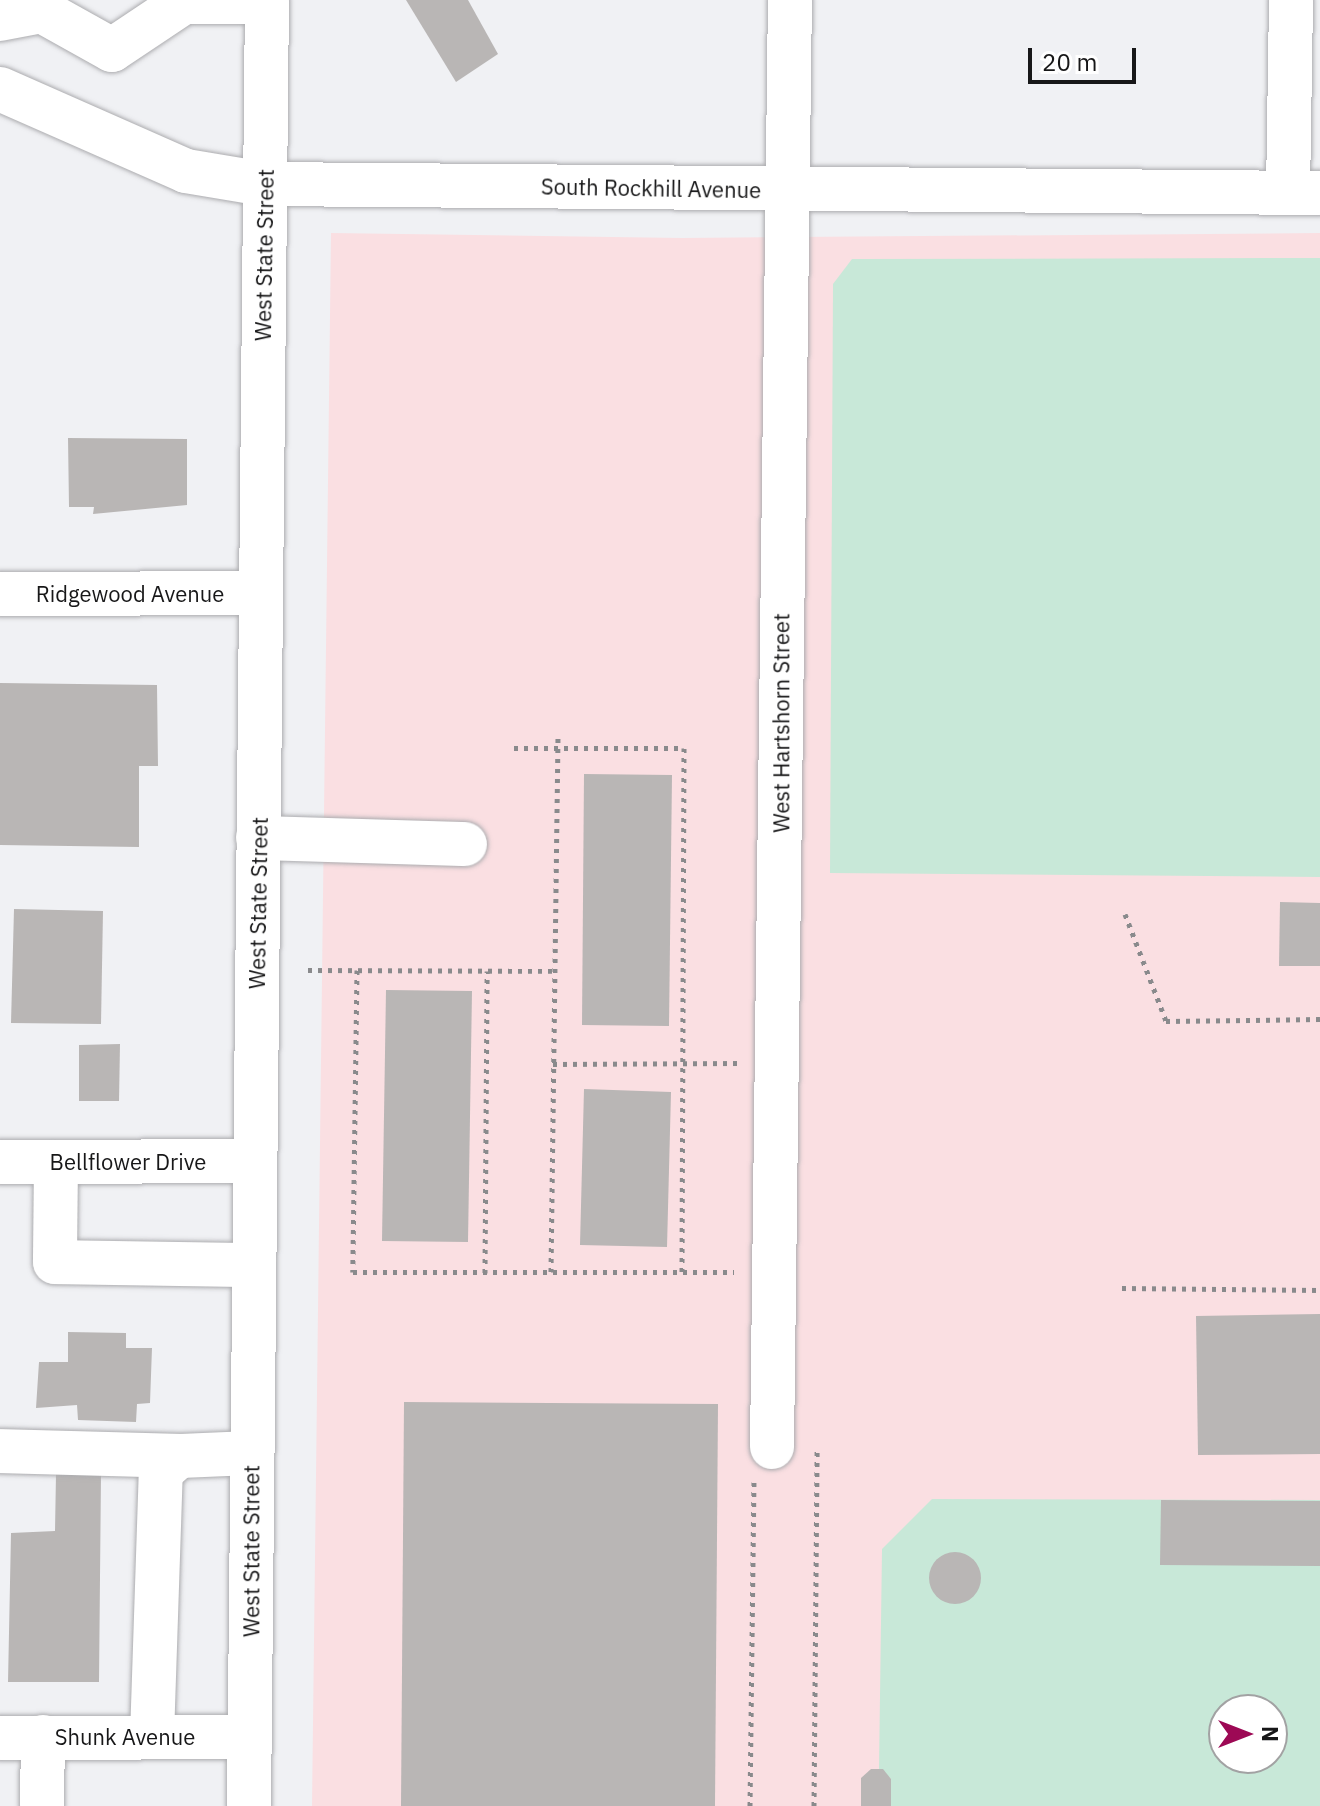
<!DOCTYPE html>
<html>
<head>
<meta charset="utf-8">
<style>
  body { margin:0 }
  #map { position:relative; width:1320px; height:1806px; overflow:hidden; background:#f0f1f4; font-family:"IBM Plex Sans",sans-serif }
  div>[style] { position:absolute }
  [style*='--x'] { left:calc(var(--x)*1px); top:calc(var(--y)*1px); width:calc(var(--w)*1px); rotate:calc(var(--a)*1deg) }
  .education>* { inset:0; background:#fadfe2 }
  .green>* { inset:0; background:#c8e8d8 }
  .building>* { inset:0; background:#b9b6b5 }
  .round { border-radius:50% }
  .path>* { height:5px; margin-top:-2.5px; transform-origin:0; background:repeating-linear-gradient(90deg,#898a8c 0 4px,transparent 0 10px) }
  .roads { filter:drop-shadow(0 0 2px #acacaf) drop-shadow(0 0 2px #acacaf) }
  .minor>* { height:44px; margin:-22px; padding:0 22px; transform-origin:22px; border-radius:22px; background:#fff }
  .highway>* { height:44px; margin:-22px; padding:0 22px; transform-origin:22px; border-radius:22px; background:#fff }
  span { translate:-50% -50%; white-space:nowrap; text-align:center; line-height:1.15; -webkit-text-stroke:8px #fff; paint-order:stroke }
  .street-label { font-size:22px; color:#171718 }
  .north { position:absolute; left:1208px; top:1694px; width:80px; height:80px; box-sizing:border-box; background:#fff; border:2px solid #a2a2a3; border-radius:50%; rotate:90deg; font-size:22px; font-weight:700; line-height:32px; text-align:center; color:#171718 }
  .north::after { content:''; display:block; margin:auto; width:28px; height:36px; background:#9d0955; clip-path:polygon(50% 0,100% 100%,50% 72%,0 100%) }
  .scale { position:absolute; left:1028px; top:48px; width:108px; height:36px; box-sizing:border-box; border:4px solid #171718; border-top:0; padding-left:10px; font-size:24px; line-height:28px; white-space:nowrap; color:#171718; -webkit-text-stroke:6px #fff; paint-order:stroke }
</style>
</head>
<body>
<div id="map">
  <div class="education">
    <i style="clip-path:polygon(evenodd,331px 233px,682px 238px,1320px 233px,1320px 1806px,312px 1806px,331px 233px,1224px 1710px,1272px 1710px,1272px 1758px,1224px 1758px,1224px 1710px)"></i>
  </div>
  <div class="green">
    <i style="clip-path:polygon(1320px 258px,1320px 877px,830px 873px,833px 284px,852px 259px)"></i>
    <i style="clip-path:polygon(evenodd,932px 1499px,1320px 1500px,1320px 1806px,891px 1806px,891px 1779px,879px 1769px,882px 1549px,932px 1499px,1224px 1710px,1272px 1710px,1272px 1758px,1224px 1758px,1224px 1710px)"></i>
  </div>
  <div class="building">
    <i style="clip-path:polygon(406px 0,468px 0,498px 54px,456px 82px)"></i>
    <i style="clip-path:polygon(68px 438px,187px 439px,187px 505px,93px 514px,94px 507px,69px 507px)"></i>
    <i style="clip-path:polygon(0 683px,157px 685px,158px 766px,139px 766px,139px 847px,0 845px)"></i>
    <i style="clip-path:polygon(584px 774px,672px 775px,669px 1026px,582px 1025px)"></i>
    <i style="clip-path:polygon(1280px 902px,1320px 903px,1320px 966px,1279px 966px)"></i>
    <i style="clip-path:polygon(14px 909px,103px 911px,101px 1024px,11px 1023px)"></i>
    <i style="clip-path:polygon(386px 990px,472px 991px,468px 1242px,382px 1241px)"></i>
    <i style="clip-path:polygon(120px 1044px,119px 1101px,79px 1101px,79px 1045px)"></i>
    <i style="clip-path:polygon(584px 1089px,671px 1092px,667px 1247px,580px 1245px)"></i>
    <i style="clip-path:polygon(1320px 1314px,1320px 1454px,1198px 1455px,1196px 1316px)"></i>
    <i style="clip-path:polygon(68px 1332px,126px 1333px,126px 1348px,152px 1348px,150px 1403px,137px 1404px,136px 1422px,78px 1420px,77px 1405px,36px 1408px,39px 1362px,68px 1362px)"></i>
    <i style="clip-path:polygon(404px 1402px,718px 1404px,715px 1806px,401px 1806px)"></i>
    <i style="clip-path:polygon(56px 1474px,101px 1474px,99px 1682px,8px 1682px,11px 1533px,55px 1531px)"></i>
    <i style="clip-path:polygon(1161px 1500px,1320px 1501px,1320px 1566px,1160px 1565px)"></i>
    <i class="round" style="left:929px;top:1552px;width:52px;height:52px"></i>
    <i style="clip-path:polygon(871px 1769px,883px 1769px,891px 1779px,891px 1806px,861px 1806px,861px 1778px)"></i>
  </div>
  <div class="path">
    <i style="--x:514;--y:748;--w:170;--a:0"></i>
    <i style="--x:684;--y:748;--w:525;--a:90.22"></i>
    <i style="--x:1125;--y:914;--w:115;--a:69"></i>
    <i style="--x:1166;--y:1021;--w:154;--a:-0.7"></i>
    <i style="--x:308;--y:970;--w:246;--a:0.2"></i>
    <i style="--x:357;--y:970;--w:302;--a:90.8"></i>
    <i style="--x:353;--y:1272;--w:381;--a:0"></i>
    <i style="--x:553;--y:1064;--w:187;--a:-0.3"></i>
    <i style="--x:551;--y:1272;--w:534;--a:-89.25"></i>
    <i style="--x:485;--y:1273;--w:302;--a:-89.6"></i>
    <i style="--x:1122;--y:1288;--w:198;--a:0.6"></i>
    <i style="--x:750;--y:1806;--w:324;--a:-89.3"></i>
    <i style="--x:814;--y:1806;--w:359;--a:-89.5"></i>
  </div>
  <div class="roads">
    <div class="minor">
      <i style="--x:187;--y:2;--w:79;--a:0"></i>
      <i style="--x:0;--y:19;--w:43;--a:-10.8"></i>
      <i style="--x:42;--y:11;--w:80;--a:29.1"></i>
      <i style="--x:112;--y:50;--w:90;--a:-33.7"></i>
      <i style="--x:0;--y:89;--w:203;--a:23.8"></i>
      <i style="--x:186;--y:171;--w:79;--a:9.5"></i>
      <i style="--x:264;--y:184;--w:1056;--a:0.49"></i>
      <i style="--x:1288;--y:193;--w:193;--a:-89.1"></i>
      <i style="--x:0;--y:594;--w:261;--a:-0.2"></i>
      <i style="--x:258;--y:838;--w:207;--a:1.7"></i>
      <i style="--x:0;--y:1162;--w:255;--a:-0.2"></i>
      <i style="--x:56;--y:1162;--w:100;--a:90.6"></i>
      <i style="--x:55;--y:1262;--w:199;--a:0.9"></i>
      <i style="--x:772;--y:1447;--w:1447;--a:-89.29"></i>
      <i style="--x:0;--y:1451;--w:179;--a:1.6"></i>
      <i style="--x:152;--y:1737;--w:265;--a:-88.1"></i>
      <i style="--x:161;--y:1472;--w:24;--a:-42"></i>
      <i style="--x:179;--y:1456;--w:73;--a:-2.4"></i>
      <i style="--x:0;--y:1738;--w:250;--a:-0.2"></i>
      <i style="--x:42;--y:1806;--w:69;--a:-89.2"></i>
    </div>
    <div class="highway">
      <i style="--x:249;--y:1806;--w:1806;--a:-89.43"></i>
    </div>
  </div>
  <div class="street-label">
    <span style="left:651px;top:188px;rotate:1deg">South Rockhill Avenue</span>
    <span style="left:264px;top:255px;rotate:-89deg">West State Street</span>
    <span style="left:130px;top:594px">Ridgewood Avenue</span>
    <span style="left:781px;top:723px;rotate:-90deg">West Hartshorn Street</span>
    <span style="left:258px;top:903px;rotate:-89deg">West State Street</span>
    <span style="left:128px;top:1162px">Bellflower Drive</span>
    <span style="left:251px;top:1551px;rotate:-90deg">West State Street</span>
    <span style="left:125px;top:1737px">Shunk Avenue</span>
  </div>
  <div class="north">N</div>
  <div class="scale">20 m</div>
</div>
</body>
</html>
